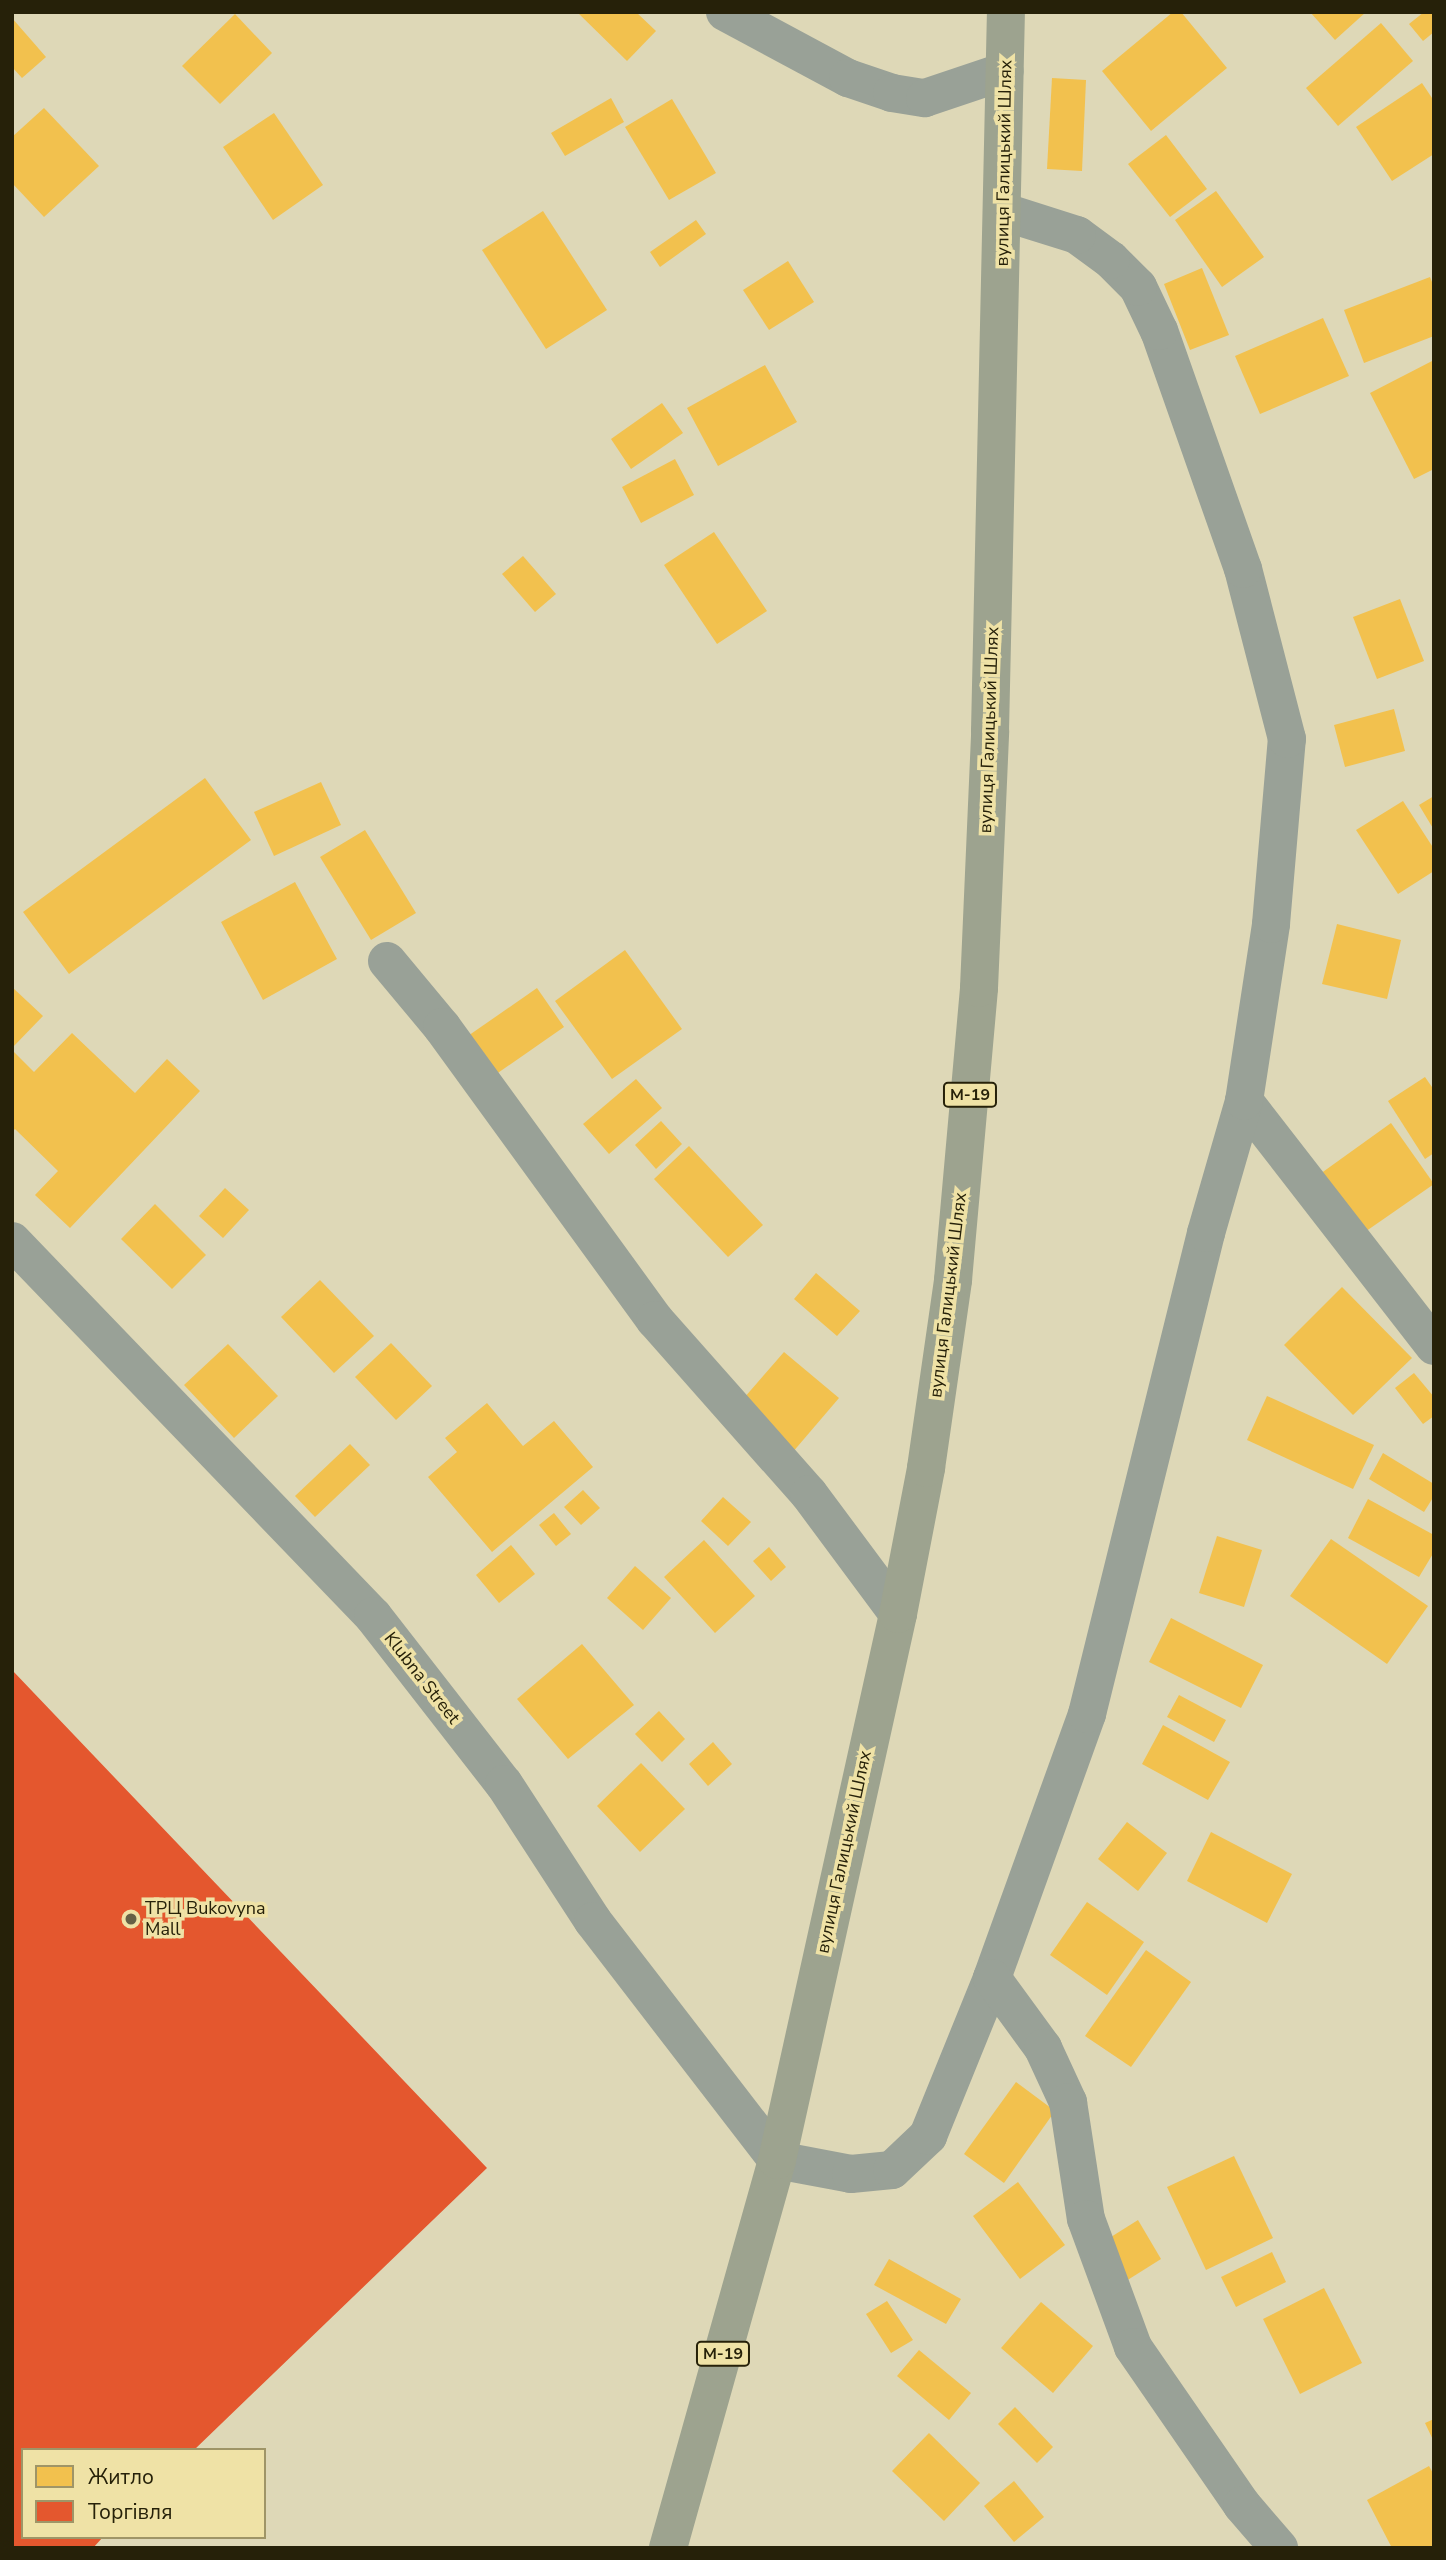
<!DOCTYPE html>
<html>
<head>
<meta charset="utf-8">
<style>
  body { margin:0 }
  #map { position:relative; width:1446px; height:2560px; overflow:hidden; background:#ded8b7; font-family:"Nunito Sans",sans-serif }
  div>[style] { position:absolute }
  [style*='--x'] { left:calc(var(--x)*1px); top:calc(var(--y)*1px); width:calc(var(--w)*1px); rotate:calc(var(--a)*1deg) }
  .homes>* { inset:0; background:#f2c14e }
  .shops>* { inset:0; background:#e4572e }
  .street>* { height:38px; margin:-19px; padding:0 19px; transform-origin:19px; border-radius:19px; background:#99a197 }
  .highway>* { height:38px; margin:-19px; padding:0 19px; transform-origin:19px; border-radius:19px; background:#9da38f }
  .dots>* { width:19px; height:19px; translate:-50% -50%; box-sizing:border-box; border:4px solid #efe2a6; border-radius:50% }
  span { translate:-50% -50%; white-space:nowrap; text-align:center; line-height:1.15; -webkit-text-stroke:7px #efe2a6; paint-order:stroke }
  .shield-label span { padding:2px 5px; background:#efe2a6; border:2px solid; border-radius:5px; -webkit-text-stroke-width:0 }
  .shield-label { font-size:16px; color:#262109; font-weight:700 }
  .street-label { font-size:18px; color:#262109 }
  .poi-label { font-size:18px; color:#262109 }
  .left { translate:0 -50%; text-align:left }
  .frame { position:absolute; inset:0; border:14px solid #262109; pointer-events:none }
  .legend { position:absolute; left:21px; top:2448px; width:245px; height:91px; box-sizing:border-box; background:#efe2a6; border:2px solid #9f9567; margin:0; padding:9px 12px; list-style:none; font-size:21px; color:#262109 }
  .legend li { display:flex; align-items:center; gap:14px; height:35px }
  .legend b { width:35px; border:2px solid #9f9567 }
</style>
</head>
<body>
<div id="map">
  <div class="homes">
    <i style="clip-path:polygon(577px 12px,636px 12px,656px 31px,627px 61px)"></i>
    <i style="clip-path:polygon(1173px 12px,1181px 12px,1227px 68px,1151px 131px,1102px 71px)"></i>
    <i style="clip-path:polygon(1310px 12px,1366px 12px,1335px 40px)"></i>
    <i style="clip-path:polygon(1424px 12px,1434px 12px,1434px 32px,1423px 41px,1409px 24px)"></i>
    <i style="clip-path:polygon(235px 14px,272px 53px,220px 104px,182px 66px)"></i>
    <i style="clip-path:polygon(12px 18px,46px 57px,22px 78px,12px 67px)"></i>
    <i style="clip-path:polygon(1381px 23px,1413px 61px,1338px 126px,1306px 88px)"></i>
    <i style="clip-path:polygon(1052px 78px,1086px 80px,1082px 171px,1047px 169px)"></i>
    <i style="clip-path:polygon(1422px 83px,1434px 101px,1434px 154px,1392px 181px,1356px 127px)"></i>
    <i style="clip-path:polygon(611px 98px,624px 122px,565px 156px,551px 133px)"></i>
    <i style="clip-path:polygon(672px 99px,716px 173px,669px 200px,625px 127px)"></i>
    <i style="clip-path:polygon(44px 108px,99px 166px,44px 217px,12px 183px,12px 137px)"></i>
    <i style="clip-path:polygon(274px 113px,323px 185px,273px 220px,223px 147px)"></i>
    <i style="clip-path:polygon(1166px 135px,1207px 189px,1170px 217px,1128px 164px)"></i>
    <i style="clip-path:polygon(1216px 191px,1264px 257px,1222px 287px,1175px 220px)"></i>
    <i style="clip-path:polygon(543px 211px,607px 310px,546px 349px,482px 250px)"></i>
    <i style="clip-path:polygon(696px 220px,706px 234px,660px 267px,650px 252px)"></i>
    <i style="clip-path:polygon(788px 261px,814px 302px,769px 330px,743px 290px)"></i>
    <i style="clip-path:polygon(1202px 268px,1229px 335px,1190px 350px,1164px 284px)"></i>
    <i style="clip-path:polygon(1430px 277px,1434px 287px,1434px 336px,1364px 363px,1344px 310px)"></i>
    <i style="clip-path:polygon(1323px 318px,1349px 376px,1260px 414px,1235px 356px)"></i>
    <i style="clip-path:polygon(1434px 360px,1434px 469px,1414px 479px,1370px 393px)"></i>
    <i style="clip-path:polygon(765px 365px,797px 422px,718px 466px,687px 408px)"></i>
    <i style="clip-path:polygon(662px 403px,683px 433px,631px 469px,611px 439px)"></i>
    <i style="clip-path:polygon(675px 459px,694px 495px,641px 523px,622px 487px)"></i>
    <i style="clip-path:polygon(714px 532px,767px 611px,717px 644px,664px 565px)"></i>
    <i style="clip-path:polygon(523px 556px,556px 594px,535px 612px,502px 574px)"></i>
    <i style="clip-path:polygon(1400px 599px,1424px 661px,1377px 679px,1353px 617px)"></i>
    <i style="clip-path:polygon(1394px 709px,1405px 751px,1345px 767px,1334px 725px)"></i>
    <i style="clip-path:polygon(205px 778px,251px 840px,69px 974px,23px 912px)"></i>
    <i style="clip-path:polygon(321px 782px,341px 825px,274px 856px,254px 812px)"></i>
    <i style="clip-path:polygon(1434px 796px,1434px 830px,1419px 805px)"></i>
    <i style="clip-path:polygon(1403px 801px,1434px 849px,1434px 871px,1398px 894px,1356px 830px)"></i>
    <i style="clip-path:polygon(365px 830px,416px 913px,371px 940px,320px 857px)"></i>
    <i style="clip-path:polygon(295px 882px,337px 959px,263px 1000px,221px 922px)"></i>
    <i style="clip-path:polygon(1337px 924px,1401px 940px,1387px 999px,1322px 984px)"></i>
    <i style="clip-path:polygon(625px 950px,682px 1029px,612px 1079px,555px 1001px)"></i>
    <i style="clip-path:polygon(12px 987px,43px 1016px,12px 1048px)"></i>
    <i style="clip-path:polygon(537px 988px,564px 1027px,492px 1077px,465px 1038px)"></i>
    <i style="clip-path:polygon(72px 1033px,135px 1093px,167px 1059px,200px 1091px,70px 1228px,35px 1195px,58px 1171px,15px 1129px,12px 1132px,12px 1050px,34px 1072px)"></i>
    <i style="clip-path:polygon(1425px 1077px,1434px 1090px,1434px 1153px,1425px 1159px,1388px 1101px)"></i>
    <i style="clip-path:polygon(636px 1079px,662px 1108px,609px 1154px,583px 1124px)"></i>
    <i style="clip-path:polygon(661px 1121px,682px 1144px,656px 1169px,635px 1145px)"></i>
    <i style="clip-path:polygon(1391px 1123px,1434px 1184px,1362px 1234px,1320px 1174px)"></i>
    <i style="clip-path:polygon(689px 1146px,763px 1225px,728px 1257px,654px 1179px)"></i>
    <i style="clip-path:polygon(225px 1188px,249px 1210px,223px 1238px,199px 1216px)"></i>
    <i style="clip-path:polygon(155px 1204px,206px 1255px,172px 1289px,121px 1239px)"></i>
    <i style="clip-path:polygon(816px 1273px,860px 1311px,837px 1336px,794px 1299px)"></i>
    <i style="clip-path:polygon(320px 1280px,374px 1336px,334px 1373px,281px 1317px)"></i>
    <i style="clip-path:polygon(1342px 1287px,1412px 1358px,1353px 1415px,1284px 1345px)"></i>
    <i style="clip-path:polygon(391px 1343px,432px 1386px,396px 1420px,355px 1377px)"></i>
    <i style="clip-path:polygon(228px 1344px,278px 1396px,234px 1438px,184px 1385px)"></i>
    <i style="clip-path:polygon(784px 1352px,839px 1398px,792px 1453px,737px 1406px)"></i>
    <i style="clip-path:polygon(1414px 1373px,1434px 1397px,1434px 1416px,1423px 1424px,1395px 1388px)"></i>
    <i style="clip-path:polygon(1267px 1396px,1374px 1445px,1353px 1489px,1247px 1440px)"></i>
    <i style="clip-path:polygon(487px 1403px,523px 1446px,554px 1421px,593px 1467px,492px 1552px,428px 1477px,457px 1452px,445px 1438px)"></i>
    <i style="clip-path:polygon(350px 1444px,370px 1465px,315px 1517px,295px 1496px)"></i>
    <i style="clip-path:polygon(1383px 1453px,1434px 1484px,1434px 1496px,1424px 1512px,1369px 1479px)"></i>
    <i style="clip-path:polygon(583px 1490px,600px 1508px,581px 1525px,564px 1507px)"></i>
    <i style="clip-path:polygon(723px 1497px,751px 1522px,728px 1546px,701px 1521px)"></i>
    <i style="clip-path:polygon(1368px 1499px,1434px 1535px,1434px 1552px,1419px 1577px,1348px 1538px)"></i>
    <i style="clip-path:polygon(554px 1513px,571px 1534px,556px 1546px,539px 1525px)"></i>
    <i style="clip-path:polygon(1217px 1536px,1262px 1550px,1244px 1607px,1199px 1593px)"></i>
    <i style="clip-path:polygon(1331px 1539px,1428px 1606px,1387px 1664px,1290px 1596px)"></i>
    <i style="clip-path:polygon(704px 1540px,755px 1596px,715px 1633px,664px 1577px)"></i>
    <i style="clip-path:polygon(511px 1545px,535px 1574px,499px 1603px,476px 1575px)"></i>
    <i style="clip-path:polygon(769px 1547px,786px 1567px,771px 1581px,753px 1561px)"></i>
    <i style="clip-path:polygon(635px 1566px,671px 1598px,643px 1630px,607px 1598px)"></i>
    <i style="clip-path:polygon(1171px 1618px,1263px 1665px,1241px 1708px,1149px 1662px)"></i>
    <i style="clip-path:polygon(582px 1644px,634px 1705px,568px 1759px,517px 1699px)"></i>
    <i style="clip-path:polygon(1179px 1695px,1226px 1720px,1214px 1742px,1167px 1717px)"></i>
    <i style="clip-path:polygon(659px 1711px,685px 1739px,662px 1762px,635px 1734px)"></i>
    <i style="clip-path:polygon(1163px 1725px,1230px 1762px,1208px 1800px,1142px 1764px)"></i>
    <i style="clip-path:polygon(713px 1742px,732px 1764px,708px 1786px,689px 1764px)"></i>
    <i style="clip-path:polygon(641px 1763px,685px 1809px,640px 1852px,597px 1806px)"></i>
    <i style="clip-path:polygon(1127px 1822px,1167px 1853px,1138px 1891px,1098px 1859px)"></i>
    <i style="clip-path:polygon(1211px 1832px,1292px 1874px,1267px 1923px,1187px 1881px)"></i>
    <i style="clip-path:polygon(1087px 1902px,1144px 1942px,1107px 1995px,1050px 1955px)"></i>
    <i style="clip-path:polygon(1146px 1950px,1191px 1982px,1131px 2067px,1085px 2036px)"></i>
    <i style="clip-path:polygon(1016px 2082px,1055px 2111px,1004px 2183px,964px 2154px)"></i>
    <i style="clip-path:polygon(1234px 2156px,1273px 2238px,1206px 2270px,1167px 2187px)"></i>
    <i style="clip-path:polygon(1018px 2182px,1065px 2245px,1020px 2279px,973px 2216px)"></i>
    <i style="clip-path:polygon(1138px 2220px,1161px 2259px,1126px 2281px,1103px 2242px)"></i>
    <i style="clip-path:polygon(1272px 2252px,1286px 2282px,1236px 2307px,1221px 2277px)"></i>
    <i style="clip-path:polygon(889px 2259px,961px 2299px,946px 2324px,874px 2285px)"></i>
    <i style="clip-path:polygon(1324px 2288px,1362px 2363px,1300px 2394px,1263px 2319px)"></i>
    <i style="clip-path:polygon(887px 2301px,913px 2340px,891px 2353px,866px 2314px)"></i>
    <i style="clip-path:polygon(1041px 2302px,1093px 2346px,1053px 2393px,1001px 2348px)"></i>
    <i style="clip-path:polygon(919px 2350px,971px 2393px,949px 2420px,897px 2376px)"></i>
    <i style="clip-path:polygon(1015px 2407px,1053px 2447px,1037px 2463px,998px 2424px)"></i>
    <i style="clip-path:polygon(1434px 2419px,1434px 2442px,1425px 2423px)"></i>
    <i style="clip-path:polygon(929px 2433px,980px 2483px,944px 2521px,892px 2471px)"></i>
    <i style="clip-path:polygon(1429px 2466px,1434px 2475px,1434px 2546px,1392px 2548px,1367px 2500px)"></i>
    <i style="clip-path:polygon(1014px 2481px,1044px 2517px,1014px 2542px,984px 2506px)"></i>
  </div>
  <div class="shops">
    <i style="clip-path:polygon(12px 1670px,487px 2168px,194px 2450px,23px 2450px,23px 2537px,103px 2537px,93px 2548px,12px 2548px)"></i>
  </div>
  <div class="street">
    <i style="--x:725;--y:12;--w:140;--a:28.2"></i>
    <i style="--x:848;--y:78;--w:46;--a:18.8"></i>
    <i style="--x:892;--y:93;--w:33;--a:9"></i>
    <i style="--x:925;--y:98;--w:84;--a:-18.6"></i>
    <i style="--x:387;--y:961;--w:86;--a:50.2"></i>
    <i style="--x:442;--y:1027;--w:362;--a:54"></i>
    <i style="--x:655;--y:1320;--w:232;--a:48.5"></i>
    <i style="--x:809;--y:1494;--w:149;--a:53.4"></i>
    <i style="--x:1244;--y:1101;--w:310;--a:52.2"></i>
    <i style="--x:12;--y:1241;--w:521;--a:46.09"></i>
    <i style="--x:373;--y:1616;--w:213;--a:52.1"></i>
    <i style="--x:504;--y:1784;--w:163;--a:57"></i>
    <i style="--x:593;--y:1921;--w:302;--a:52.4"></i>
    <i style="--x:777;--y:2160;--w:75;--a:10.7"></i>
    <i style="--x:851;--y:2174;--w:41;--a:-5.6"></i>
    <i style="--x:892;--y:2170;--w:50;--a:-43.4"></i>
    <i style="--x:928;--y:2136;--w:170;--a:-67.9"></i>
    <i style="--x:992;--y:1978;--w:281;--a:-70.2"></i>
    <i style="--x:1087;--y:1714;--w:496;--a:-76.1"></i>
    <i style="--x:1206;--y:1233;--w:137;--a:-73.9"></i>
    <i style="--x:1244;--y:1101;--w:179;--a:-81.3"></i>
    <i style="--x:1271;--y:924;--w:186;--a:-85.1"></i>
    <i style="--x:1287;--y:739;--w:176;--a:-104.5"></i>
    <i style="--x:1243;--y:569;--w:252;--a:-109.4"></i>
    <i style="--x:1159;--y:331;--w:49;--a:-115.5"></i>
    <i style="--x:1138;--y:287;--w:38;--a:-135"></i>
    <i style="--x:1111;--y:260;--w:42;--a:-143.7"></i>
    <i style="--x:1077;--y:235;--w:77;--a:-162.5"></i>
    <i style="--x:992;--y:1978;--w:87;--a:53.9"></i>
    <i style="--x:1043;--y:2048;--w:60;--a:65.2"></i>
    <i style="--x:1068;--y:2102;--w:118;--a:81.3"></i>
    <i style="--x:1086;--y:2219;--w:136;--a:69.8"></i>
    <i style="--x:1133;--y:2347;--w:192;--a:55.4"></i>
    <i style="--x:1242;--y:2505;--w:57;--a:49.3"></i>
  </div>
  <div class="highway">
    <i style="--x:668;--y:2548;--w:403;--a:-74.3"></i>
    <i style="--x:777;--y:2160;--w:559;--a:-77.5"></i>
    <i style="--x:898;--y:1614;--w:149;--a:-79.1"></i>
    <i style="--x:926;--y:1468;--w:190;--a:-81.8"></i>
    <i style="--x:953;--y:1280;--w:293;--a:-84.9"></i>
    <i style="--x:979;--y:988;--w:257;--a:-87.5"></i>
    <i style="--x:990;--y:731;--w:719;--a:-88.73"></i>
  </div>
  <div class="dots">
    <i style="left:131px;top:1919px;background:#666146"></i>
  </div>
  <div class="shield-label">
    <span style="left:970px;top:1095px">М-19</span>
    <span style="left:723px;top:2354px">М-19</span>
  </div>
  <div class="street-label">
    <span style="left:1004px;top:163px;rotate:-89deg">вулиця Галицький Шлях</span>
    <span style="left:989px;top:730px;rotate:-88deg">вулиця Галицький Шлях</span>
    <span style="left:948px;top:1295px;rotate:-83deg">вулиця Галицький Шлях</span>
    <span style="left:422px;top:1678px;rotate:52deg">Klubna Street</span>
    <span style="left:844px;top:1852px;rotate:-78deg">вулиця Галицький Шлях</span>
  </div>
  <div class="poi-label">
    <span class="left" style="left:145px;top:1919px">ТРЦ Bukovyna<br>Mall</span>
  </div>
  <div class="frame"></div>
  <ul class="legend">
  <li><b style="height:19px;background:#f2c14e"></b>Житло</li>
  <li><b style="height:19px;background:#e4572e"></b>Торгівля</li>
  </ul>
</div>
</body>
</html>
